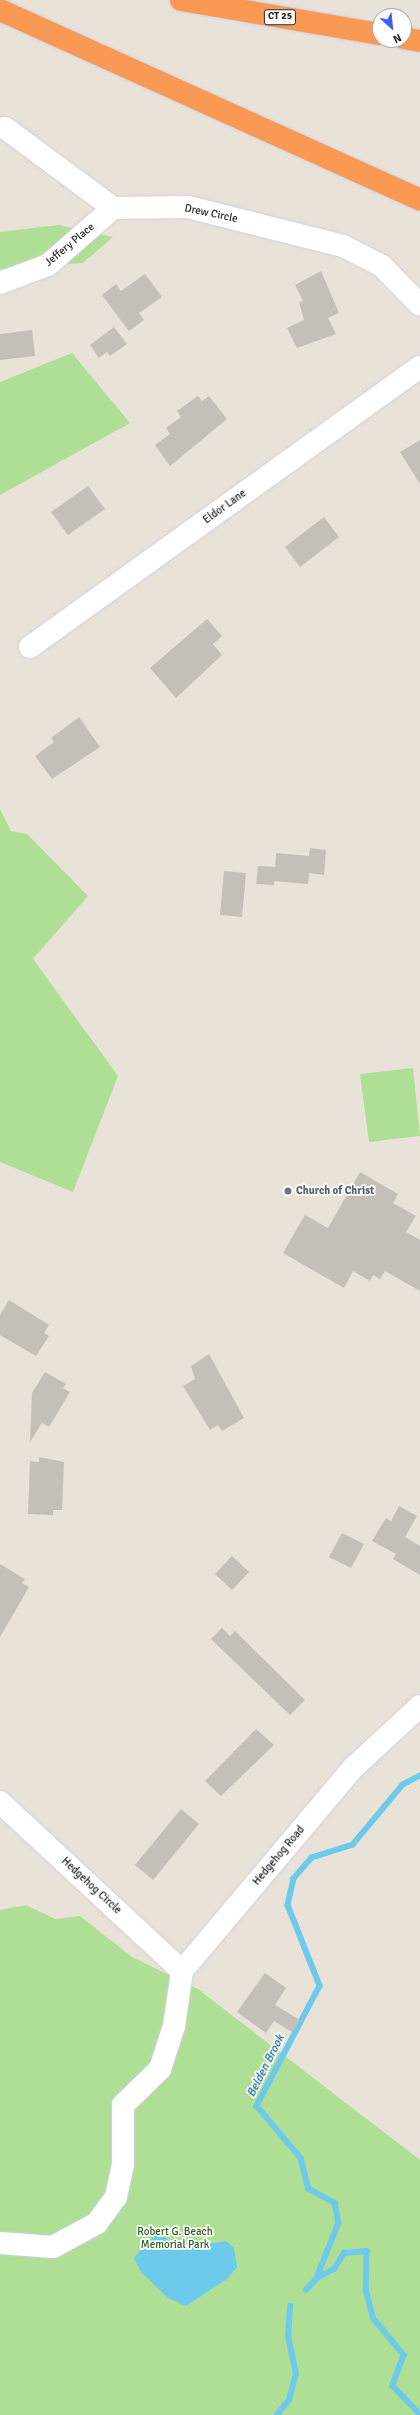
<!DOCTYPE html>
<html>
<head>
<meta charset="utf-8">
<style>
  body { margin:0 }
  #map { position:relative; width:420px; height:2415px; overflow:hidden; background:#e9e2d8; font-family:Signika,sans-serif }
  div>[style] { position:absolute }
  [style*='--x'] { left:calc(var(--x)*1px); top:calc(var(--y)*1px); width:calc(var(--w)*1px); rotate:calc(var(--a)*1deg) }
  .green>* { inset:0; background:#afdf95 }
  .water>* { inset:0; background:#6dcaea }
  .stream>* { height:5.5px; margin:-2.75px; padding:0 2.75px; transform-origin:2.75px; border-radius:2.75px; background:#6dcaea }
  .building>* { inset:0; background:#c4bfb8 }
  .roads { filter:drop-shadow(0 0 1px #ced1e0) drop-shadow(0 0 1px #ced1e0) }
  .minor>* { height:22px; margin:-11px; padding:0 11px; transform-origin:11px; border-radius:11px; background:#fff }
  .highway>* { height:22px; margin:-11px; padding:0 11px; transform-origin:11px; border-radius:11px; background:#f99954 }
  .dots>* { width:11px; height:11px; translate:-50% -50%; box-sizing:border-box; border:2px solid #fff; border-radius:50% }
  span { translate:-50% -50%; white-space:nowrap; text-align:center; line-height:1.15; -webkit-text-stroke:3.5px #fff; paint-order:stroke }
  .shield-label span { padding:1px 3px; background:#fff; border:1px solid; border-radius:3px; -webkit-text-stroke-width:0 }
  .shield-label { font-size:10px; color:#272727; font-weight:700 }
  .street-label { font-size:11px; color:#272727 }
  .worship-label { font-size:11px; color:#5b616d; font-weight:700 }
  .left { translate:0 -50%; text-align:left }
  .park-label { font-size:11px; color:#2a601b }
  .water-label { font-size:12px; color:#116691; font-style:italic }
  .north { position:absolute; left:372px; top:8px; width:40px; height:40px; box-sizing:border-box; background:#fff; border:1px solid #a9a9a9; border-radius:50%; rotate:153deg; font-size:11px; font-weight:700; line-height:16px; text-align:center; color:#272727 }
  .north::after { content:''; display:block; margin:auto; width:14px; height:18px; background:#3b60f4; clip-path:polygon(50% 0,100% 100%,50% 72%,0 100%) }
</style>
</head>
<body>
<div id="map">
  <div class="green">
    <i style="clip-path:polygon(59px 225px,113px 237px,83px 263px,0 269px,0 232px)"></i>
    <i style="clip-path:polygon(72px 353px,130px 423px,0 495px,0 382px)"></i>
    <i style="clip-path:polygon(0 809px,11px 831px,27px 834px,88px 896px,33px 959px,118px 1076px,73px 1192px,0 1162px)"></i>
    <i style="clip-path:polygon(413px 1068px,420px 1136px,369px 1142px,360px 1074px)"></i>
    <i style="clip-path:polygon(26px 1905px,55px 1919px,80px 1916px,132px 1957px,198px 1989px,420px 2160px,420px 2415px,0 2415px,0 1910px)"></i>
  </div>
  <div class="water">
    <i style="clip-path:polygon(161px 2233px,178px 2249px,226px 2241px,234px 2248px,237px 2267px,227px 2279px,186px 2306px,168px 2298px,141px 2272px,134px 2258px,153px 2237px)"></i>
  </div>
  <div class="stream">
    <i style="--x:420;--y:1776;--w:19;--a:152"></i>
    <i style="--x:403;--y:1785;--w:78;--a:129.8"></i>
    <i style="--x:353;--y:1845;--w:43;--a:162.4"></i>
    <i style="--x:312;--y:1858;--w:28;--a:131"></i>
    <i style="--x:294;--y:1879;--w:27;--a:103"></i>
    <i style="--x:288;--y:1905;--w:87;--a:68.4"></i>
    <i style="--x:320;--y:1986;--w:136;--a:117.7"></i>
    <i style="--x:257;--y:2106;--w:68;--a:49.8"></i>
    <i style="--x:301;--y:2158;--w:32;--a:76"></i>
    <i style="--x:309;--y:2189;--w:30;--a:28"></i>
    <i style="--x:335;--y:2203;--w:20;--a:79"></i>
    <i style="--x:339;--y:2223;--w:59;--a:111.8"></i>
    <i style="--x:317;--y:2278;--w:19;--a:-28"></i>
    <i style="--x:334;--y:2269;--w:19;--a:-58"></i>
    <i style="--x:344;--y:2253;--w:23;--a:-5"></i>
    <i style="--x:367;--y:2251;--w:39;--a:91"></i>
    <i style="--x:366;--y:2290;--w:30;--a:75"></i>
    <i style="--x:374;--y:2319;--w:47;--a:50.2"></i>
    <i style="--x:404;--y:2355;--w:33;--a:110"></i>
    <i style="--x:393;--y:2386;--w:39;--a:46"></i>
    <i style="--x:306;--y:2290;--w:16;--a:-47"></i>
    <i style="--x:277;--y:2415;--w:19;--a:-51"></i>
    <i style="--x:289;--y:2400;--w:27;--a:-75"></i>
    <i style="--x:296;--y:2374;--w:38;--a:-102"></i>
    <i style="--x:288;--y:2337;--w:31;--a:-86"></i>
  </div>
  <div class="building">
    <i style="clip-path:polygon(321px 271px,339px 313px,328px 318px,336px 334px,297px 348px,287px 328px,304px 320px,299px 302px,303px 301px,295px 285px)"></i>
    <i style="clip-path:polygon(145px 274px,162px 297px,139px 313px,144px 320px,129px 331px,102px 295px,116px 284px,121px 291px)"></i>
    <i style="clip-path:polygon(114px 327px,127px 344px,110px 356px,107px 352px,99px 358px,90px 345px)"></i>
    <i style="clip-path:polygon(32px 330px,35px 356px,0 360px,0 334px)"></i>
    <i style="clip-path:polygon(198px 396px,202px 401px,209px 396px,227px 419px,170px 466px,155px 445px,170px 434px,166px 428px,181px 417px,177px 411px)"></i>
    <i style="clip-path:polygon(420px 440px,420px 484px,400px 452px)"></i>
    <i style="clip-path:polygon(88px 486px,105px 509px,68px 535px,51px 512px)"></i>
    <i style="clip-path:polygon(324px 517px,339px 537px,300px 567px,285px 547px)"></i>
    <i style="clip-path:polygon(207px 619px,222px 636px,213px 644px,222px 655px,176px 698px,150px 668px)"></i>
    <i style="clip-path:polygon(79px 717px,100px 747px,52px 779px,35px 756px,54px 742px,51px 738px)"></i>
    <i style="clip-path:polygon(310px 848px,326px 850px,324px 875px,309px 873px,308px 884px,274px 881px,274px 885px,256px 884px,258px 866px,275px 867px,276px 853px,309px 856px)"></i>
    <i style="clip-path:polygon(224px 871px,246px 873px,242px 917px,220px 915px)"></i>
    <i style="clip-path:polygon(360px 1172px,398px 1194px,393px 1203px,416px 1216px,406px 1232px,420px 1240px,420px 1291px,385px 1271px,380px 1279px,373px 1275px,370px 1281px,353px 1271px,344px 1288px,283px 1253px,305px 1215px,328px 1228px)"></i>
    <i style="clip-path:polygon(9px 1300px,49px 1325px,44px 1333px,49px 1336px,36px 1356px,0 1335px,0 1315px)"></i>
    <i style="clip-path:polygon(209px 1354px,244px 1418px,222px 1431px,218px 1425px,210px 1430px,183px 1386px,195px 1379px,191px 1366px)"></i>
    <i style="clip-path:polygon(45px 1372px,66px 1384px,63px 1388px,70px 1392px,49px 1427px,42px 1423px,30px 1442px,32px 1393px)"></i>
    <i style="clip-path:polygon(39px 1457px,64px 1462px,62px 1510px,53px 1510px,53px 1515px,28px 1514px,30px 1461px,39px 1462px)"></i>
    <i style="clip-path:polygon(399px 1506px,417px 1516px,405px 1537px,420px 1546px,420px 1575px,393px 1559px,396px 1554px,372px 1541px,386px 1518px,391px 1521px)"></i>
    <i style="clip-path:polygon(342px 1533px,364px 1544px,351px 1568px,329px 1557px)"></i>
    <i style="clip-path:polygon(232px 1556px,249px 1572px,232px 1590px,215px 1574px)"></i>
    <i style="clip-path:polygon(0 1564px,25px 1579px,22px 1583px,29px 1587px,0 1637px)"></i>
    <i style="clip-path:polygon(222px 1628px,230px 1636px,235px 1631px,305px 1700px,290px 1715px,211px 1639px)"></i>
    <i style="clip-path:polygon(256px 1729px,274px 1745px,221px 1796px,205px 1781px)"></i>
    <i style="clip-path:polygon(181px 1809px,199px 1824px,153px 1880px,135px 1865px)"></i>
    <i style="clip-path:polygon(265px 1973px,286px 1988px,275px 2005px,300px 2020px,292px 2032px,274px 2021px,266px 2033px,237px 2012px)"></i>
  </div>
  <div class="roads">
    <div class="minor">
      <i style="--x:5;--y:128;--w:134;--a:36.5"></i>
      <i style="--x:113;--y:208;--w:75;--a:-0.8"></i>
      <i style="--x:188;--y:207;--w:160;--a:14.1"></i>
      <i style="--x:343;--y:246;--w:44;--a:27.1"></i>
      <i style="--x:382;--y:266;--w:54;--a:45.7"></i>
      <i style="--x:0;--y:283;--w:51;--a:-20.6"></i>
      <i style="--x:48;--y:265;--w:86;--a:-41.2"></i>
      <i style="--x:30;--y:647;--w:480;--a:-35.7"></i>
      <i style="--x:0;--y:1802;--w:248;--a:42.9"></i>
      <i style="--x:0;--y:2243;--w:53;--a:4.3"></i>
      <i style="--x:53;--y:2247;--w:50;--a:-28.6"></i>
      <i style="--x:97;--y:2223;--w:32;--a:-54"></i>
      <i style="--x:116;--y:2197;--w:33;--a:-78"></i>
      <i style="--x:123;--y:2165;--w:60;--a:-90"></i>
      <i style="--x:123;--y:2105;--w:52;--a:-44.2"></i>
      <i style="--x:160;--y:2069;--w:45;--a:-72"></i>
      <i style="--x:174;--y:2026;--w:56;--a:-81.7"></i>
      <i style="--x:182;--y:1971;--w:267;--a:-49.9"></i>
      <i style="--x:354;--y:1767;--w:90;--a:-42.7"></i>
    </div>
    <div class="highway">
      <i style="--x:181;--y:0;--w:202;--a:9.7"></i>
      <i style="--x:0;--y:10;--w:461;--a:24.3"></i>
      <i style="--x:404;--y:38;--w:16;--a:11"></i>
    </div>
  </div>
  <div class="dots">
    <i style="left:288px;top:1191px;background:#6b7280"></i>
  </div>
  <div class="shield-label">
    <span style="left:280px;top:17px">CT 25</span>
  </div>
  <div class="street-label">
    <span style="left:211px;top:214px;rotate:12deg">Drew Circle</span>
    <span style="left:70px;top:245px;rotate:-40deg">Jeffery Place</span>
    <span style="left:225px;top:507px;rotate:-36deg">Eldor Lane</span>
    <span style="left:279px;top:1856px;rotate:-50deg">Hedgehog Road</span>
    <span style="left:91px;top:1886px;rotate:43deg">Hedgehog Circle</span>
  </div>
  <div class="worship-label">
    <span class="left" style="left:296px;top:1191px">Church of Christ</span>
  </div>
  <div class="park-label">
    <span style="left:175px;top:2239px">Robert G. Beach<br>Memorial Park</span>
  </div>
  <div class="water-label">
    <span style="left:266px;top:2066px;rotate:-63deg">Belden Brook</span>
  </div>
  <div class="north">N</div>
</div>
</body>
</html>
